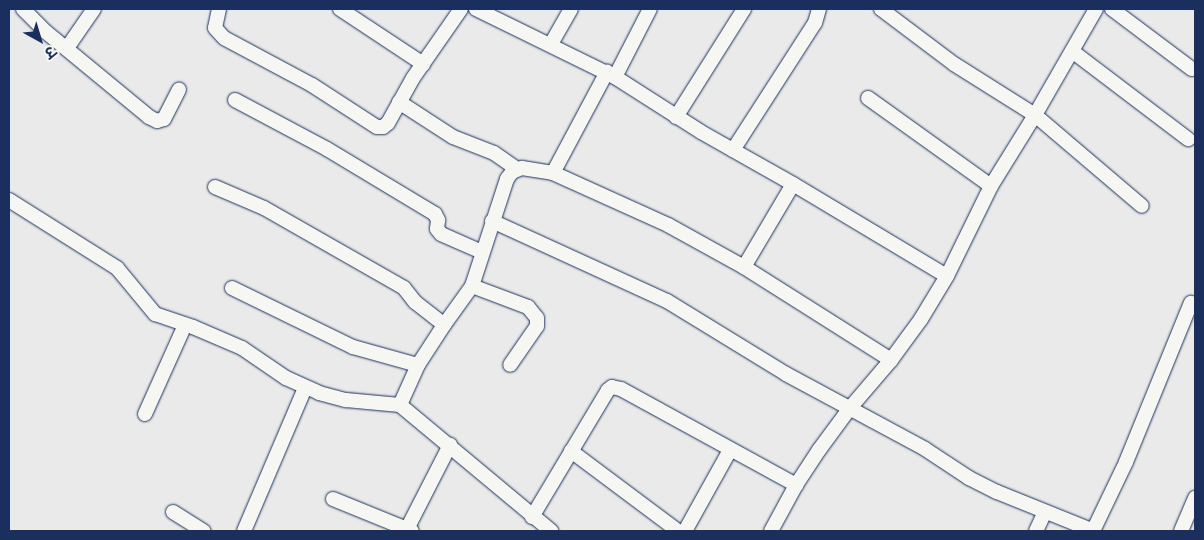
<!DOCTYPE html>
<html>
<head>
<meta charset="utf-8">
<style>
  body { margin:0 }
  #map { position:relative; width:1204px; height:540px; overflow:hidden; background:#e9eae9; font-family:Pangolin,"Playpen Sans Deva",sans-serif }
  div>[style] { position:absolute }
  [style*='--x'] { left:calc(var(--x)*1px); top:calc(var(--y)*1px); width:calc(var(--w)*1px); rotate:calc(var(--a)*1deg) }
  .roads { filter:drop-shadow(0 0 1px #1b2f5e) drop-shadow(0 0 1px #1b2f5e) }
  .minor>* { height:14px; margin:-7px; padding:0 7px; transform-origin:7px; border-radius:7px; background:#f6f6f2 }
  span { translate:-50% -50%; white-space:nowrap; text-align:center; line-height:1.15; -webkit-text-stroke:5px #f6f6f2; paint-order:stroke }
  .frame { position:absolute; inset:0; border:10px solid #1b2f5e; pointer-events:none }
  .north { position:absolute; left:15px; top:15px; width:50px; height:50px; -webkit-text-stroke:4px #f6f6f2; paint-order:stroke; rotate:141deg; font-size:14px; font-weight:700; line-height:20px; text-align:center; color:#1b2f5e }
  .north::after { content:''; display:block; margin:auto; width:18px; height:22px; background:#1b2f5e; clip-path:polygon(50% 0,100% 100%,50% 72%,0 100%) }
</style>
</head>
<body>
<div id="map">
  <div class="roads">
    <div class="minor">
      <i style="--x:23;--y:9;--w:33;--a:45"></i>
      <i style="--x:46;--y:32;--w:134;--a:39.5"></i>
      <i style="--x:149;--y:117;--w:9;--a:27"></i>
      <i style="--x:157;--y:121;--w:7;--a:-16"></i>
      <i style="--x:164;--y:119;--w:33;--a:-63"></i>
      <i style="--x:219;--y:9;--w:19;--a:102"></i>
      <i style="--x:215;--y:28;--w:13;--a:48"></i>
      <i style="--x:224;--y:38;--w:100;--a:28.1"></i>
      <i style="--x:312;--y:85;--w:77;--a:32.9"></i>
      <i style="--x:377;--y:127;--w:6;--a:0"></i>
      <i style="--x:383;--y:127;--w:6;--a:-39"></i>
      <i style="--x:388;--y:123;--w:51;--a:-60.9"></i>
      <i style="--x:413;--y:78;--w:84;--a:-55.2"></i>
      <i style="--x:340;--y:9;--w:100;--a:33.5"></i>
      <i style="--x:476;--y:9;--w:155;--a:26.1"></i>
      <i style="--x:615;--y:77;--w:102;--a:32.6"></i>
      <i style="--x:701;--y:132;--w:106;--a:29.5"></i>
      <i style="--x:793;--y:184;--w:179;--a:30.9"></i>
      <i style="--x:881;--y:9;--w:91;--a:37"></i>
      <i style="--x:954;--y:64;--w:96;--a:32.2"></i>
      <i style="--x:1035;--y:115;--w:140;--a:40.4"></i>
      <i style="--x:1112;--y:9;--w:100;--a:36.9"></i>
      <i style="--x:551;--y:44;--w:40;--a:-60.3"></i>
      <i style="--x:67;--y:48;--w:47;--a:-55.3"></i>
      <i style="--x:1072;--y:51;--w:146;--a:37.2"></i>
      <i style="--x:615;--y:77;--w:76;--a:-62.8"></i>
      <i style="--x:868;--y:98;--w:151;--a:35.6"></i>
      <i style="--x:235;--y:100;--w:104;--a:28"></i>
      <i style="--x:327;--y:149;--w:126;--a:31"></i>
      <i style="--x:435;--y:214;--w:7;--a:63"></i>
      <i style="--x:438;--y:220;--w:9;--a:96"></i>
      <i style="--x:437;--y:229;--w:6;--a:51"></i>
      <i style="--x:441;--y:234;--w:45;--a:23.7"></i>
      <i style="--x:399;--y:102;--w:64;--a:32.9"></i>
      <i style="--x:453;--y:137;--w:44;--a:21.3"></i>
      <i style="--x:494;--y:153;--w:28;--a:35"></i>
      <i style="--x:676;--y:117;--w:128;--a:-57.8"></i>
      <i style="--x:733;--y:150;--w:151;--a:-57.2"></i>
      <i style="--x:815;--y:23;--w:15;--a:-74"></i>
      <i style="--x:553;--y:173;--w:115;--a:-61.9"></i>
      <i style="--x:215;--y:187;--w:53;--a:23.2"></i>
      <i style="--x:264;--y:208;--w:161;--a:29.7"></i>
      <i style="--x:404;--y:288;--w:18;--a:52"></i>
      <i style="--x:415;--y:302;--w:37;--a:38"></i>
      <i style="--x:9;--y:200;--w:128;--a:32.2"></i>
      <i style="--x:117;--y:268;--w:60;--a:50.4"></i>
      <i style="--x:155;--y:314;--w:40;--a:18.9"></i>
      <i style="--x:193;--y:327;--w:53;--a:23.2"></i>
      <i style="--x:242;--y:348;--w:53;--a:34.3"></i>
      <i style="--x:286;--y:378;--w:36;--a:24"></i>
      <i style="--x:319;--y:393;--w:28;--a:15"></i>
      <i style="--x:346;--y:400;--w:54;--a:5.3"></i>
      <i style="--x:400;--y:405;--w:197;--a:39.8"></i>
      <i style="--x:492;--y:221;--w:192;--a:24.6"></i>
      <i style="--x:667;--y:301;--w:140;--a:31.5"></i>
      <i style="--x:786;--y:374;--w:158;--a:28.3"></i>
      <i style="--x:925;--y:449;--w:53;--a:33.4"></i>
      <i style="--x:969;--y:478;--w:31;--a:27"></i>
      <i style="--x:997;--y:492;--w:105;--a:21.9"></i>
      <i style="--x:744;--y:267;--w:96;--a:-59.4"></i>
      <i style="--x:472;--y:286;--w:60;--a:20.6"></i>
      <i style="--x:528;--y:307;--w:14;--a:51"></i>
      <i style="--x:537;--y:318;--w:8;--a:90"></i>
      <i style="--x:537;--y:326;--w:47;--a:124.7"></i>
      <i style="--x:232;--y:288;--w:135;--a:26"></i>
      <i style="--x:353;--y:347;--w:67;--a:15.5"></i>
      <i style="--x:400;--y:405;--w:44;--a:-65.8"></i>
      <i style="--x:418;--y:365;--w:48;--a:-57"></i>
      <i style="--x:444;--y:325;--w:48;--a:-54.3"></i>
      <i style="--x:472;--y:286;--w:113;--a:-71.9"></i>
      <i style="--x:507;--y:179;--w:9;--a:-54"></i>
      <i style="--x:512;--y:172;--w:11;--a:-22"></i>
      <i style="--x:522;--y:168;--w:31;--a:9"></i>
      <i style="--x:553;--y:173;--w:126;--a:24.3"></i>
      <i style="--x:668;--y:225;--w:87;--a:28.9"></i>
      <i style="--x:744;--y:267;--w:174;--a:32.3"></i>
      <i style="--x:145;--y:414;--w:98;--a:-65.8"></i>
      <i style="--x:571;--y:451;--w:134;--a:36.8"></i>
      <i style="--x:333;--y:499;--w:85;--a:22.1"></i>
      <i style="--x:173;--y:512;--w:36;--a:32"></i>
      <i style="--x:532;--y:517;--w:148;--a:-59.1"></i>
      <i style="--x:608;--y:390;--w:5;--a:-37"></i>
      <i style="--x:612;--y:387;--w:9;--a:13"></i>
      <i style="--x:621;--y:389;--w:200;--a:28.7"></i>
      <i style="--x:244;--y:531;--w:155;--a:-66.9"></i>
      <i style="--x:406;--y:531;--w:97;--a:-62.9"></i>
      <i style="--x:685;--y:531;--w:93;--a:-60.9"></i>
      <i style="--x:771;--y:531;--w:52;--a:-61.5"></i>
      <i style="--x:796;--y:485;--w:42;--a:-56.7"></i>
      <i style="--x:819;--y:450;--w:52;--a:-53.6"></i>
      <i style="--x:850;--y:408;--w:63;--a:-49.5"></i>
      <i style="--x:891;--y:360;--w:51;--a:-53.8"></i>
      <i style="--x:921;--y:319;--w:50;--a:-58.8"></i>
      <i style="--x:947;--y:276;--w:100;--a:-63.9"></i>
      <i style="--x:991;--y:186;--w:84;--a:-58.2"></i>
      <i style="--x:1035;--y:115;--w:122;--a:-60.1"></i>
      <i style="--x:1036;--y:531;--w:21;--a:-65"></i>
      <i style="--x:1093;--y:531;--w:76;--a:-64.4"></i>
      <i style="--x:1126;--y:462;--w:172;--a:-67.8"></i>
      <i style="--x:1181;--y:531;--w:36;--a:-67"></i>
    </div>
  </div>
  <div class="frame"></div>
  <div class="north">उ</div>
</div>
</body>
</html>
